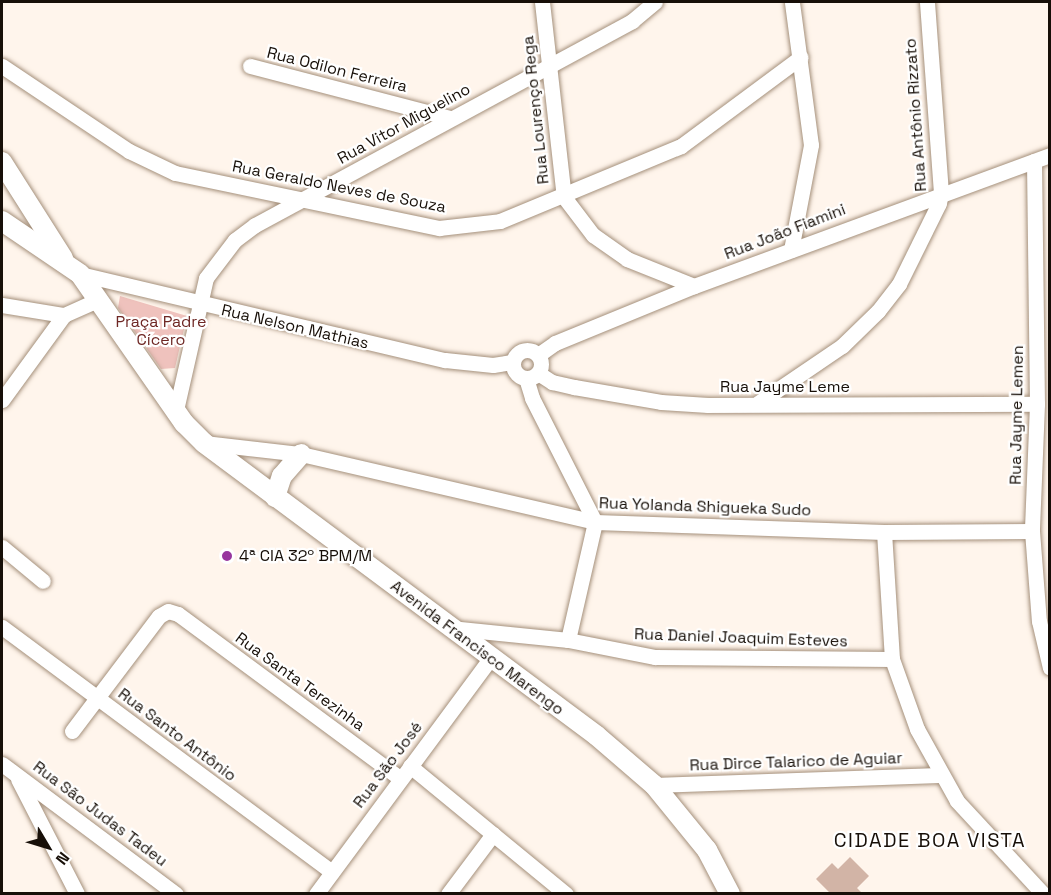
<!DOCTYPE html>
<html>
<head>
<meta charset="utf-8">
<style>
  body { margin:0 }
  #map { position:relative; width:1051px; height:895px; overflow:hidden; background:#fff5ec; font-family:"Space Grotesk",sans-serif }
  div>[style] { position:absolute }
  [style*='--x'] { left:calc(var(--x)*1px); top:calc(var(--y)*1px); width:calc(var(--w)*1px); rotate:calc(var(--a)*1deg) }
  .green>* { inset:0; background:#efc2bd }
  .building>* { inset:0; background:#d2b4a6 }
  .roads { filter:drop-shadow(0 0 2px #a5907b) drop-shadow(0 0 2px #a5907b) }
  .minor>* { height:15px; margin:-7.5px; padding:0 7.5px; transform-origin:7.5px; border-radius:7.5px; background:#fff }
  .minor>.ring { margin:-7.5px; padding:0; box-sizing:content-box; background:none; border:15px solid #fff; border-radius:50% }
  .major>* { height:20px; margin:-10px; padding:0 10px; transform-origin:10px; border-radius:10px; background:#fff }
  .dots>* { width:16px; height:16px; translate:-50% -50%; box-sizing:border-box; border:3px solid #fff; border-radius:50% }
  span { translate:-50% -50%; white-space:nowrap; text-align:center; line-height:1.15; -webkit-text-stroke:4.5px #fff; paint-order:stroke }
  .street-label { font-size:16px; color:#170f08 }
  .park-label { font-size:16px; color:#6e2724 }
  .poi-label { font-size:16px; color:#170f08 }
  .left { translate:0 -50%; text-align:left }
  .quarter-label { font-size:20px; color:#170f08; letter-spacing:1.5px }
  .frame { position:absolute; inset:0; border:3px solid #170f08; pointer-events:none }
  .north { position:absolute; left:18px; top:817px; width:60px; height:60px; -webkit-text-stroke:4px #fff; paint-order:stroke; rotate:128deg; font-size:16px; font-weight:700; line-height:24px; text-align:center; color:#170f08 }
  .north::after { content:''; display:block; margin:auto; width:21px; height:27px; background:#170f08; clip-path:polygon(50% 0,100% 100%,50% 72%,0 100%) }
</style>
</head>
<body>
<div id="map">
  <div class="green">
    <i style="clip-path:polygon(120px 296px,187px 316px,175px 368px,161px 369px,118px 308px)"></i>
  </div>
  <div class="building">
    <i style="clip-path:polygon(850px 857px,869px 876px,857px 888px,863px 894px,831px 894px,816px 879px,832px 863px,838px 869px)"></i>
  </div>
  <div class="roads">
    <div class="minor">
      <i style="--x:542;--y:2;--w:196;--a:83.6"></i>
      <i style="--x:564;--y:197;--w:48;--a:52.7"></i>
      <i style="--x:593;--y:235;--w:42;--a:35.2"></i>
      <i style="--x:627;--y:259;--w:72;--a:21.9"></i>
      <i style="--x:2;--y:66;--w:153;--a:33.8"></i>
      <i style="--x:129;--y:151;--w:51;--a:25.6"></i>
      <i style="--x:175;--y:173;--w:270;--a:11.8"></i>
      <i style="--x:439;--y:228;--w:61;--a:-6.5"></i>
      <i style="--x:500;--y:221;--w:196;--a:-22.5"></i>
      <i style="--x:681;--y:146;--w:149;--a:-36.6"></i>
      <i style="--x:250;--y:66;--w:207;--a:14.6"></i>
      <i style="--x:1034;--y:161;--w:243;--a:89.3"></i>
      <i style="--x:1037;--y:404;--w:127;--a:92.3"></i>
      <i style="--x:1032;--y:531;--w:90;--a:85.6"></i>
      <i style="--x:1039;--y:621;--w:48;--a:76.8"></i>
      <i style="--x:791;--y:250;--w:107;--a:-79.2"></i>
      <i style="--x:811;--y:145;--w:144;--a:-97.6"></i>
      <i style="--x:80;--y:274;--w:375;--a:13.3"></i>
      <i style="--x:445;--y:360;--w:48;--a:5.9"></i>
      <i style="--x:493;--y:365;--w:19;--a:-9"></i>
      <i style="--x:2;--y:305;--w:63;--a:9.2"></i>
      <i class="ring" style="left:513px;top:350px;width:13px;height:13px"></i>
      <i style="--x:538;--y:355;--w:21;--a:-35"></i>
      <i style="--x:555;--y:343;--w:150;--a:-22.3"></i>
      <i style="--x:694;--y:286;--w:379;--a:-20.2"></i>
      <i style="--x:538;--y:373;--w:17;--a:33"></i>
      <i style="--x:552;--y:382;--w:23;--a:13"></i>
      <i style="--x:574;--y:387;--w:88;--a:9.8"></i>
      <i style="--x:661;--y:402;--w:47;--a:3.7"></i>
      <i style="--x:708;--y:405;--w:329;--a:-0.2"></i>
      <i style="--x:526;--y:378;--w:21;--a:73"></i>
      <i style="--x:532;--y:398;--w:139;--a:63.1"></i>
      <i style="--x:595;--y:522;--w:121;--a:102.9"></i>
      <i style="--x:2;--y:400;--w:105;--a:-53.9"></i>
      <i style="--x:64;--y:315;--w:37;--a:-24"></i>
      <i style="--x:758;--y:403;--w:102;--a:-34.2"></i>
      <i style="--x:842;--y:346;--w:50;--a:-44.2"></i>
      <i style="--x:878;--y:311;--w:34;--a:-52"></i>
      <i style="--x:899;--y:284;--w:90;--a:-63.7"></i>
      <i style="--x:939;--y:203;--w:10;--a:-79"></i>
      <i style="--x:941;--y:193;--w:192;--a:-94.2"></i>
      <i style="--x:176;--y:410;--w:135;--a:-77.2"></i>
      <i style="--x:206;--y:278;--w:48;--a:-52.7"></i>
      <i style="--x:235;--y:240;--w:25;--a:-37"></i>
      <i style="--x:255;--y:225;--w:429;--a:-28.4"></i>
      <i style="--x:632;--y:21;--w:30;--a:-40"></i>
      <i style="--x:204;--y:443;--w:98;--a:6.5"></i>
      <i style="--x:301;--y:454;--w:302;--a:13"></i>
      <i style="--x:595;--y:522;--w:289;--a:2"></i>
      <i style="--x:884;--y:532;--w:148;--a:-0.4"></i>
      <i style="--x:884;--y:532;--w:127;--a:86.4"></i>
      <i style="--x:892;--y:659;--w:74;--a:70.3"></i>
      <i style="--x:917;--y:729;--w:82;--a:60.9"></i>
      <i style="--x:957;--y:801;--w:127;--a:47.2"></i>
      <i style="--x:2;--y:547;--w:53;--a:39.7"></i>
      <i style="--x:2;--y:627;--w:411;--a:36.6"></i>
      <i style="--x:450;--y:628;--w:119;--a:5.8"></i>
      <i style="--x:568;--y:640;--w:89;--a:11.1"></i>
      <i style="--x:655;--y:657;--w:237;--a:0.5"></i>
      <i style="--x:72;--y:731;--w:144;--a:-52.9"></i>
      <i style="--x:159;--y:616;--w:10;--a:-29"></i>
      <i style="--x:168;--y:611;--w:10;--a:17"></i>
      <i style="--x:178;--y:614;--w:277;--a:36.5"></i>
      <i style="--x:2;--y:764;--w:217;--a:36.8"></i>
      <i style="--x:410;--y:766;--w:202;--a:39.4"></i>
      <i style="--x:18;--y:779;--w:129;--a:62.8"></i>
      <i style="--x:654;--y:785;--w:285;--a:-2"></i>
      <i style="--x:316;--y:894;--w:292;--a:-53.5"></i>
      <i style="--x:448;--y:894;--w:75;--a:-53.1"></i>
    </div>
    <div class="major">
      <i style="--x:2;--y:162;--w:114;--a:57.6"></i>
      <i style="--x:2;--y:221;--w:94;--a:34.2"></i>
      <i style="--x:80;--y:274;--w:182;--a:55.1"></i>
      <i style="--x:184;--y:423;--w:28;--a:45"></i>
      <i style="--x:204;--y:443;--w:490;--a:36.7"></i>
      <i style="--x:597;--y:736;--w:75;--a:40.7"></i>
      <i style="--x:654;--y:785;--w:84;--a:50.8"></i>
      <i style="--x:707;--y:850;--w:50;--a:62.4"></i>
      <i style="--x:275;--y:497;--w:22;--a:-72"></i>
      <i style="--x:282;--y:476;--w:29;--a:-49"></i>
    </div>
  </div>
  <div class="dots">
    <i style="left:227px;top:556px;background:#97369e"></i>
  </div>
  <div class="street-label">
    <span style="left:337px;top:70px;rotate:14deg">Rua Odilon Ferreira</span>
    <span style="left:536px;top:110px;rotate:-96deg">Rua Lourenço Rega</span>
    <span style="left:916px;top:115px;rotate:-94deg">Rua Antônio Rizzato</span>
    <span style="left:404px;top:124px;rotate:-29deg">Rua Vitor Miguelino</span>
    <span style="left:339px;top:187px;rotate:11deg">Rua Geraldo Neves de Souza</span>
    <span style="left:785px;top:232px;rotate:-21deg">Rua João Fiamini</span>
    <span style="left:295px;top:327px;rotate:13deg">Rua Nelson Mathias</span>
    <span style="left:785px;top:387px">Rua Jayme Leme</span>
    <span style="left:1017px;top:415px;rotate:-89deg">Rua Jayme Lemen</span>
    <span style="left:705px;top:507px;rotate:2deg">Rua Yolanda Shigueka Sudo</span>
    <span style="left:741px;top:638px;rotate:2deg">Rua Daniel Joaquim Esteves</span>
    <span style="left:477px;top:648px;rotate:37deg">Avenida Francisco Marengo</span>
    <span style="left:300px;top:682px;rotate:36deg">Rua Santa Terezinha</span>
    <span style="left:177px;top:735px;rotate:37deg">Rua Santo Antônio</span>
    <span style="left:796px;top:762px;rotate:-2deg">Rua Dirce Talarico de Aguiar</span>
    <span style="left:388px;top:765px;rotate:-53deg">Rua São José</span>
    <span style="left:100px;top:814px;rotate:37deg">Rua São Judas Tadeu</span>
  </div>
  <div class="park-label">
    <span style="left:161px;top:331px">Praça Padre<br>Cícero</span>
  </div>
  <div class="poi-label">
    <span class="left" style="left:239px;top:556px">4ª CIA 32º BPM/M</span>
  </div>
  <div class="quarter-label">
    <span style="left:930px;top:840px">CIDADE BOA VISTA</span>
  </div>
  <div class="frame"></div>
  <div class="north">N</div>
</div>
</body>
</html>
